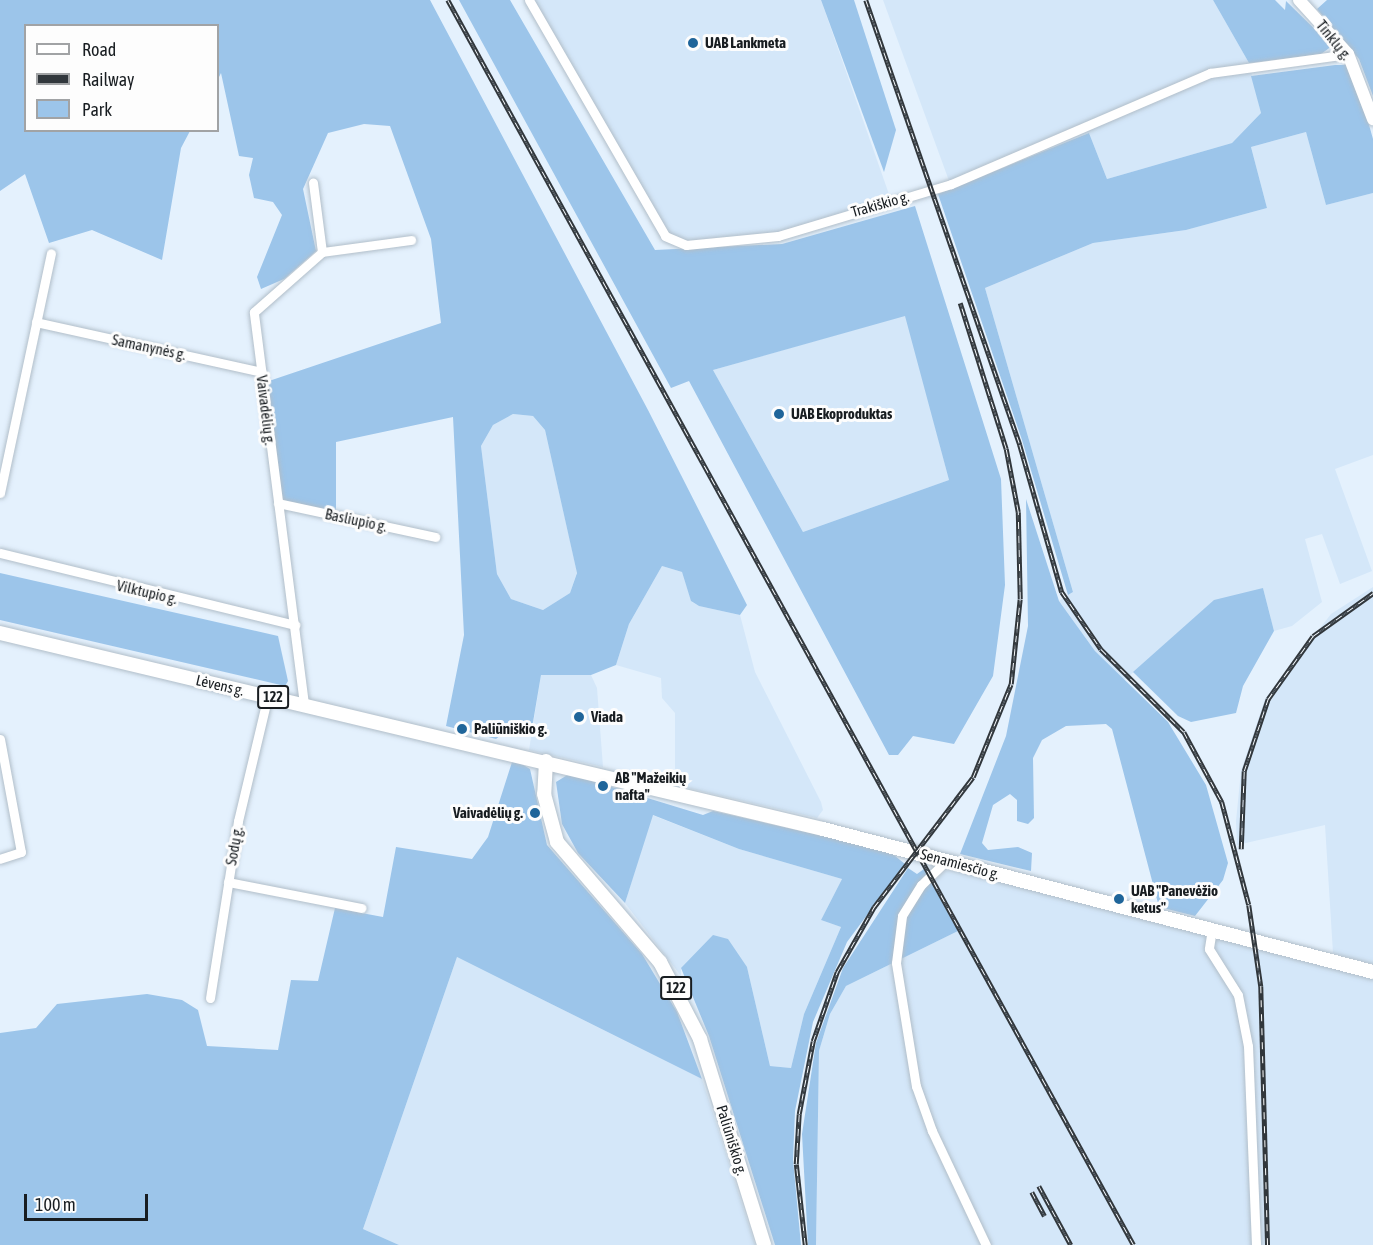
<!DOCTYPE html>
<html>
<head>
<meta charset="utf-8">
<style>
  body { margin:0 }
  #map { position:relative; width:1373px; height:1245px; overflow:hidden; background:#e4f1fd; font-family:"Asap Condensed",sans-serif }
  div>[style] { position:absolute }
  [style*='--x'] { left:calc(var(--x)*1px); top:calc(var(--y)*1px); width:calc(var(--w)*1px); rotate:calc(var(--a)*1deg) }
  .built>* { inset:0; background:#d4e7f9 }
  .green>* { inset:0; background:#9cc5ea }
  .roads { filter:drop-shadow(0 0 2px #b1bec9) drop-shadow(0 0 2px #b1bec9) }
  .street>* { height:9px; margin:-4.5px; padding:0 4.5px; transform-origin:4.5px; border-radius:4.5px; background:#fff }
  .secondary>* { height:12px; margin:-6px; padding:0 6px; transform-origin:6px; border-radius:6px; background:#fff }
  .primary>* { height:14px; margin:-7px; padding:0 7px; transform-origin:7px; border-radius:7px; background:#fff }
  .rail>* { height:4.5px; margin-top:-2.25px; transform-origin:0; background:repeating-linear-gradient(90deg,#fdfdfd 0 7px,#31373c 0 14px); box-sizing:border-box; border-block:2px solid #31373c }
  .dots>* { width:16px; height:16px; translate:-50% -50%; box-sizing:border-box; border:3px solid #fdfdfd; border-radius:50% }
  span { translate:-50% -50%; white-space:nowrap; text-align:center; line-height:1.15; -webkit-text-stroke:6px #fdfdfd; paint-order:stroke }
  .shield-label span { padding:2px 4px; background:#fdfdfd; border:2px solid; border-radius:4px; -webkit-text-stroke-width:0 }
  .shield-label { font-size:14px; color:#181d21; font-weight:700 }
  .street-label { font-size:15px; color:#181d21 }
  .poi-label { font-size:15px; color:#181d21; font-weight:700 }
  .left { translate:0 -50%; text-align:left }
  .right { translate:-100% -50%; text-align:right }
  .legend { position:absolute; left:24px; top:24px; width:195px; height:108px; box-sizing:border-box; background:#fdfdfd; border:2px solid #a1a3a5; margin:0; padding:8px 10px; list-style:none; font-size:18px; color:#181d21 }
  .legend li { display:flex; align-items:center; gap:12px; height:30px }
  .legend b { width:30px; border:2px solid #a1a3a5 }
  .scale { position:absolute; left:24px; top:1194px; width:124px; height:27px; box-sizing:border-box; border:3px solid #181d21; border-top:0; padding-left:8px; font-size:18px; line-height:21px; white-space:nowrap; color:#181d21; -webkit-text-stroke:4px #fdfdfd; paint-order:stroke }
</style>
</head>
<body>
<div id="map">
  <div class="built">
    <i style="clip-path:polygon(529px 0,821px 0,891px 200px,778px 236px,673px 242px)"></i>
    <i style="clip-path:polygon(883px 0,1213px 0,1249px 63px,1261px 113px,1232px 143px,1107px 179px,1089px 133px,952px 189px)"></i>
    <i style="clip-path:polygon(1306px 132px,1326px 205px,1373px 193px,1373px 455px,1335px 469px,1372px 571px,1340px 584px,1322px 534px,1305px 539px,1322px 602px,1292px 626px,1274px 631px,1263px 588px,1162px 649px,1124px 680px,1095px 651px,1059px 601px,1073px 592px,985px 288px,1093px 243px,1186px 230px,1267px 208px,1251px 147px)"></i>
    <i style="clip-path:polygon(906px 315px,949px 480px,803px 532px,713px 370px)"></i>
    <i style="clip-path:polygon(513px 414px,533px 416px,545px 430px,577px 572px,570px 593px,543px 610px,511px 599px,497px 574px,481px 446px,493px 425px)"></i>
    <i style="clip-path:polygon(662px 566px,682px 572px,692px 602px,699px 606px,740px 615px,755px 672px,821px 802px,823px 810px,817px 818px,675px 785px,675px 713px,662px 698px,661px 678px,616px 665px,629px 624px)"></i>
    <i style="clip-path:polygon(1373px 587px,1373px 964px,1333px 953px,1325px 825px,1237px 845px,1236px 821px,1241px 771px,1265px 699px,1331px 614px)"></i>
    <i style="clip-path:polygon(541px 675px,591px 675px,597px 688px,603px 767px,529px 750px)"></i>
    <i style="clip-path:polygon(652px 815px,739px 849px,842px 879px,821px 920px,841px 927px,804px 1014px,791px 1068px,770px 1066px,747px 967px,681px 968px,681px 976px,625px 903px)"></i>
    <i style="clip-path:polygon(958px 869px,1373px 976px,1373px 1245px,816px 1245px,819px 1051px,830px 1014px,846px 986px,958px 931px,932px 884px,945px 871px)"></i>
    <i style="clip-path:polygon(457px 957px,702px 1079px,755px 1245px,399px 1245px,363px 1229px)"></i>
  </div>
  <div class="green">
    <i style="clip-path:polygon(evenodd,0 0,430px 0,648px 410px,747px 605px,740px 615px,699px 606px,691px 601px,682px 572px,662px 566px,629px 624px,616px 665px,591px 675px,541px 675px,531px 734px,512px 726px,496px 739px,446px 726px,464px 635px,453px 417px,336px 442px,336px 516px,278px 503px,263px 383px,441px 323px,431px 239px,390px 126px,364px 124px,328px 133px,303px 189px,316px 251px,284px 279px,261px 289px,257px 277px,282px 215px,273px 202px,254px 198px,249px 175px,253px 158px,239px 156px,221px 73px,218px 79px,218px 26px,26px 26px,26px 130px,190px 131px,181px 148px,162px 260px,92px 230px,49px 243px,25px 174px,0 191px,0 0,513px 414px,533px 416px,545px 430px,577px 573px,570px 593px,543px 610px,511px 599px,497px 574px,481px 446px,493px 425px,513px 414px)"></i>
    <i style="clip-path:polygon(evenodd,459px 0,510px 0,655px 250px,782px 244px,915px 206px,1001px 479px,1005px 585px,993px 676px,954px 744px,913px 736px,898px 755px,889px 755px,689px 381px,671px 388px,459px 0,905px 316px,949px 480px,803px 532px,713px 370px,905px 316px)"></i>
    <i style="clip-path:polygon(821px 0,854px 0,896px 130px,884px 172px)"></i>
    <i style="clip-path:polygon(1213px 0,1275px 0,1285px 10px,1286px 1px,1332px 46px,1321px 54px,1249px 63px)"></i>
    <i style="clip-path:polygon(1327px 0,1373px 0,1373px 96px,1359px 59px,1317px 9px)"></i>
    <i style="clip-path:polygon(1335px 65px,1348px 65px,1358px 86px,1373px 139px,1373px 193px,1326px 205px,1306px 132px,1251px 147px,1267px 208px,1186px 230px,1093px 243px,985px 288px,1073px 592px,1068px 595px,1022px 440px,938px 194px,1089px 133px,1107px 179px,1232px 143px,1261px 113px,1251px 76px)"></i>
    <i style="clip-path:polygon(1026px 499px,1059px 601px,1095px 651px,1168px 722px,1206px 785px,1228px 863px,1223px 880px,1195px 916px,1159px 907px,1112px 729px,1106px 724px,1066px 726px,1042px 740px,1033px 758px,1034px 818px,1028px 824px,1017px 821px,1017px 800px,1010px 794px,993px 805px,982px 843px,988px 850px,1018px 847px,1032px 853px,1031px 871px,960px 854px,1006px 736px,1028px 626px)"></i>
    <i style="clip-path:polygon(0 573px,278px 636px,288px 681px,285px 686px,0 620px)"></i>
    <i style="clip-path:polygon(1263px 588px,1274px 631px,1243px 686px,1236px 713px,1191px 722px,1178px 716px,1133px 672px,1214px 600px)"></i>
    <i style="clip-path:polygon(513px 759px,530px 769px,547px 845px,642px 954px,677px 1012px,702px 1079px,457px 957px,363px 1229px,399px 1245px,0 1245px,0 1033px,36px 1028px,57px 1004px,147px 994px,182px 1000px,198px 1010px,207px 1046px,278px 1050px,291px 980px,318px 981px,335px 908px,383px 917px,396px 847px,472px 859px,488px 837px)"></i>
    <i style="clip-path:polygon(569px 774px,703px 815px,713px 811px,889px 851px,905px 864px,847px 942px,813px 1022px,795px 1111px,793px 1160px,801px 1245px,775px 1245px,709px 1036px,681px 968px,713px 935px,728px 939px,747px 967px,770px 1066px,791px 1068px,804px 1014px,841px 927px,821px 920px,842px 879px,739px 849px,653px 815px,625px 903px,578px 853px,562px 824px,556px 782px)"></i>
    <i style="clip-path:polygon(908px 868px,917px 874px,924px 869px,958px 931px,846px 986px,830px 1014px,819px 1051px,816px 1245px,808px 1245px,802px 1134px,816px 1043px,843px 968px)"></i>
  </div>
  <div class="roads">
    <div class="street">
      <i style="--x:529;--y:0;--w:272;--a:60"></i>
      <i style="--x:665;--y:236;--w:23;--a:23"></i>
      <i style="--x:686;--y:245;--w:92;--a:-5.6"></i>
      <i style="--x:778;--y:236;--w:181;--a:-16.7"></i>
      <i style="--x:951;--y:184;--w:282;--a:-23.2"></i>
      <i style="--x:1210;--y:73;--w:139;--a:-7.8"></i>
      <i style="--x:322;--y:252;--w:90;--a:-7.7"></i>
      <i style="--x:36;--y:322;--w:231;--a:12.5"></i>
      <i style="--x:0;--y:493;--w:245;--a:-78"></i>
      <i style="--x:278;--y:503;--w:161;--a:12.2"></i>
      <i style="--x:0;--y:553;--w:304;--a:13.7"></i>
      <i style="--x:304;--y:704;--w:395;--a:-97.3"></i>
      <i style="--x:254;--y:312;--w:91;--a:-41.4"></i>
      <i style="--x:322;--y:252;--w:70;--a:-97.4"></i>
      <i style="--x:0;--y:739;--w:115;--a:79.5"></i>
      <i style="--x:21;--y:852;--w:22;--a:162"></i>
      <i style="--x:947;--y:860;--w:36;--a:136"></i>
      <i style="--x:921;--y:885;--w:36;--a:122"></i>
      <i style="--x:902;--y:916;--w:47;--a:97.3"></i>
      <i style="--x:896;--y:963;--w:125;--a:80.8"></i>
      <i style="--x:916;--y:1086;--w:48;--a:70.4"></i>
      <i style="--x:932;--y:1131;--w:126;--a:64.7"></i>
      <i style="--x:228;--y:882;--w:136;--a:11"></i>
      <i style="--x:1212;--y:929;--w:20;--a:99"></i>
      <i style="--x:1209;--y:949;--w:54;--a:57.8"></i>
      <i style="--x:1238;--y:995;--w:52;--a:78.9"></i>
      <i style="--x:1248;--y:1046;--w:199;--a:87.7"></i>
      <i style="--x:210;--y:998;--w:179;--a:-81"></i>
      <i style="--x:238;--y:821;--w:130;--a:-76.6"></i>
    </div>
    <div class="secondary">
      <i style="--x:1299;--y:0;--w:73;--a:47.8"></i>
      <i style="--x:1348;--y:54;--w:70;--a:69"></i>
    </div>
    <div class="primary">
      <i style="--x:0;--y:633;--w:846;--a:13.4"></i>
      <i style="--x:823;--y:829;--w:568;--a:14.57"></i>
      <i style="--x:546;--y:761;--w:33;--a:93"></i>
      <i style="--x:544;--y:794;--w:50;--a:74.8"></i>
      <i style="--x:557;--y:842;--w:158;--a:49.4"></i>
      <i style="--x:660;--y:962;--w:87;--a:62.5"></i>
      <i style="--x:700;--y:1039;--w:216;--a:72.7"></i>
    </div>
  </div>
  <div class="rail">
    <i style="--x:448;--y:0;--w:1421;--a:61.15"></i>
    <i style="--x:866;--y:0;--w:471;--a:70.9"></i>
    <i style="--x:1020;--y:445;--w:153;--a:74.1"></i>
    <i style="--x:1062;--y:592;--w:69;--a:55.6"></i>
    <i style="--x:1101;--y:649;--w:117;--a:45"></i>
    <i style="--x:1184;--y:732;--w:80;--a:61.5"></i>
    <i style="--x:1222;--y:802;--w:106;--a:75.3"></i>
    <i style="--x:1249;--y:905;--w:82;--a:81.6"></i>
    <i style="--x:1261;--y:986;--w:259;--a:88.5"></i>
    <i style="--x:1241;--y:849;--w:78;--a:-87.8"></i>
    <i style="--x:1244;--y:771;--w:76;--a:-71.6"></i>
    <i style="--x:1268;--y:699;--w:77;--a:-54.5"></i>
    <i style="--x:1313;--y:636;--w:74;--a:-35.6"></i>
    <i style="--x:1039;--y:1186;--w:67;--a:61.5"></i>
    <i style="--x:1032;--y:1192;--w:27;--a:62"></i>
    <i style="--x:805;--y:1245;--w:81;--a:-96.3"></i>
    <i style="--x:796;--y:1164;--w:50;--a:-86.6"></i>
    <i style="--x:799;--y:1114;--w:74;--a:-79.1"></i>
    <i style="--x:813;--y:1041;--w:73;--a:-70.8"></i>
    <i style="--x:837;--y:972;--w:75;--a:-60.4"></i>
    <i style="--x:874;--y:907;--w:163;--a:-52.7"></i>
    <i style="--x:973;--y:777;--w:100;--a:-67.8"></i>
    <i style="--x:1011;--y:684;--w:85;--a:-84"></i>
    <i style="--x:1020;--y:599;--w:87;--a:-91.3"></i>
    <i style="--x:1018;--y:512;--w:64;--a:-100.8"></i>
    <i style="--x:1006;--y:449;--w:153;--a:-107.5"></i>
  </div>
  <div class="dots">
    <i style="left:693px;top:43px;background:#1f659a"></i>
    <i style="left:779px;top:414px;background:#1f659a"></i>
    <i style="left:579px;top:717px;background:#1f659a"></i>
    <i style="left:462px;top:729px;background:#1f659a"></i>
    <i style="left:603px;top:786px;background:#1f659a"></i>
    <i style="left:535px;top:813px;background:#1f659a"></i>
    <i style="left:1119px;top:899px;background:#1f659a"></i>
  </div>
  <div class="shield-label">
    <span style="left:273px;top:697px">122</span>
    <span style="left:676px;top:988px">122</span>
  </div>
  <div class="street-label">
    <span style="left:1334px;top:40px;rotate:51deg">Tinklų g.</span>
    <span style="left:880px;top:204px;rotate:-16deg">Trakiškio g.</span>
    <span style="left:149px;top:347px;rotate:12deg">Samanynės g.</span>
    <span style="left:266px;top:410px;rotate:83deg">Vaivadėlių g.</span>
    <span style="left:356px;top:520px;rotate:12deg">Basliupio g.</span>
    <span style="left:147px;top:592px;rotate:13deg">Vilktupio g.</span>
    <span style="left:220px;top:685px;rotate:13deg">Lėvens g.</span>
    <span style="left:234px;top:846px;rotate:-80deg">Sodų g.</span>
    <span style="left:960px;top:864px;rotate:15deg">Senamiesčio g.</span>
    <span style="left:732px;top:1140px;rotate:73deg">Paliūniškio g.</span>
  </div>
  <div class="poi-label">
    <span class="left" style="left:705px;top:43px">UAB Lankmeta</span>
    <span class="left" style="left:791px;top:414px">UAB Ekoproduktas</span>
    <span class="left" style="left:591px;top:717px">Viada</span>
    <span class="left" style="left:474px;top:729px">Paliūniškio g.</span>
    <span class="left" style="left:615px;top:786px">AB "Mažeikių<br>nafta"</span>
    <span class="right" style="left:523px;top:813px">Vaivadėlių g.</span>
    <span class="left" style="left:1131px;top:899px">UAB "Panevėžio<br>ketus"</span>
  </div>
  <ul class="legend">
  <li><b style="height:8px;background:#fff"></b>Road</li>
  <li><b style="height:8px;background:#31373c"></b>Railway</li>
  <li><b style="height:16px;background:#9cc5ea"></b>Park</li>
  </ul>
  <div class="scale">100 m</div>
</div>
</body>
</html>
